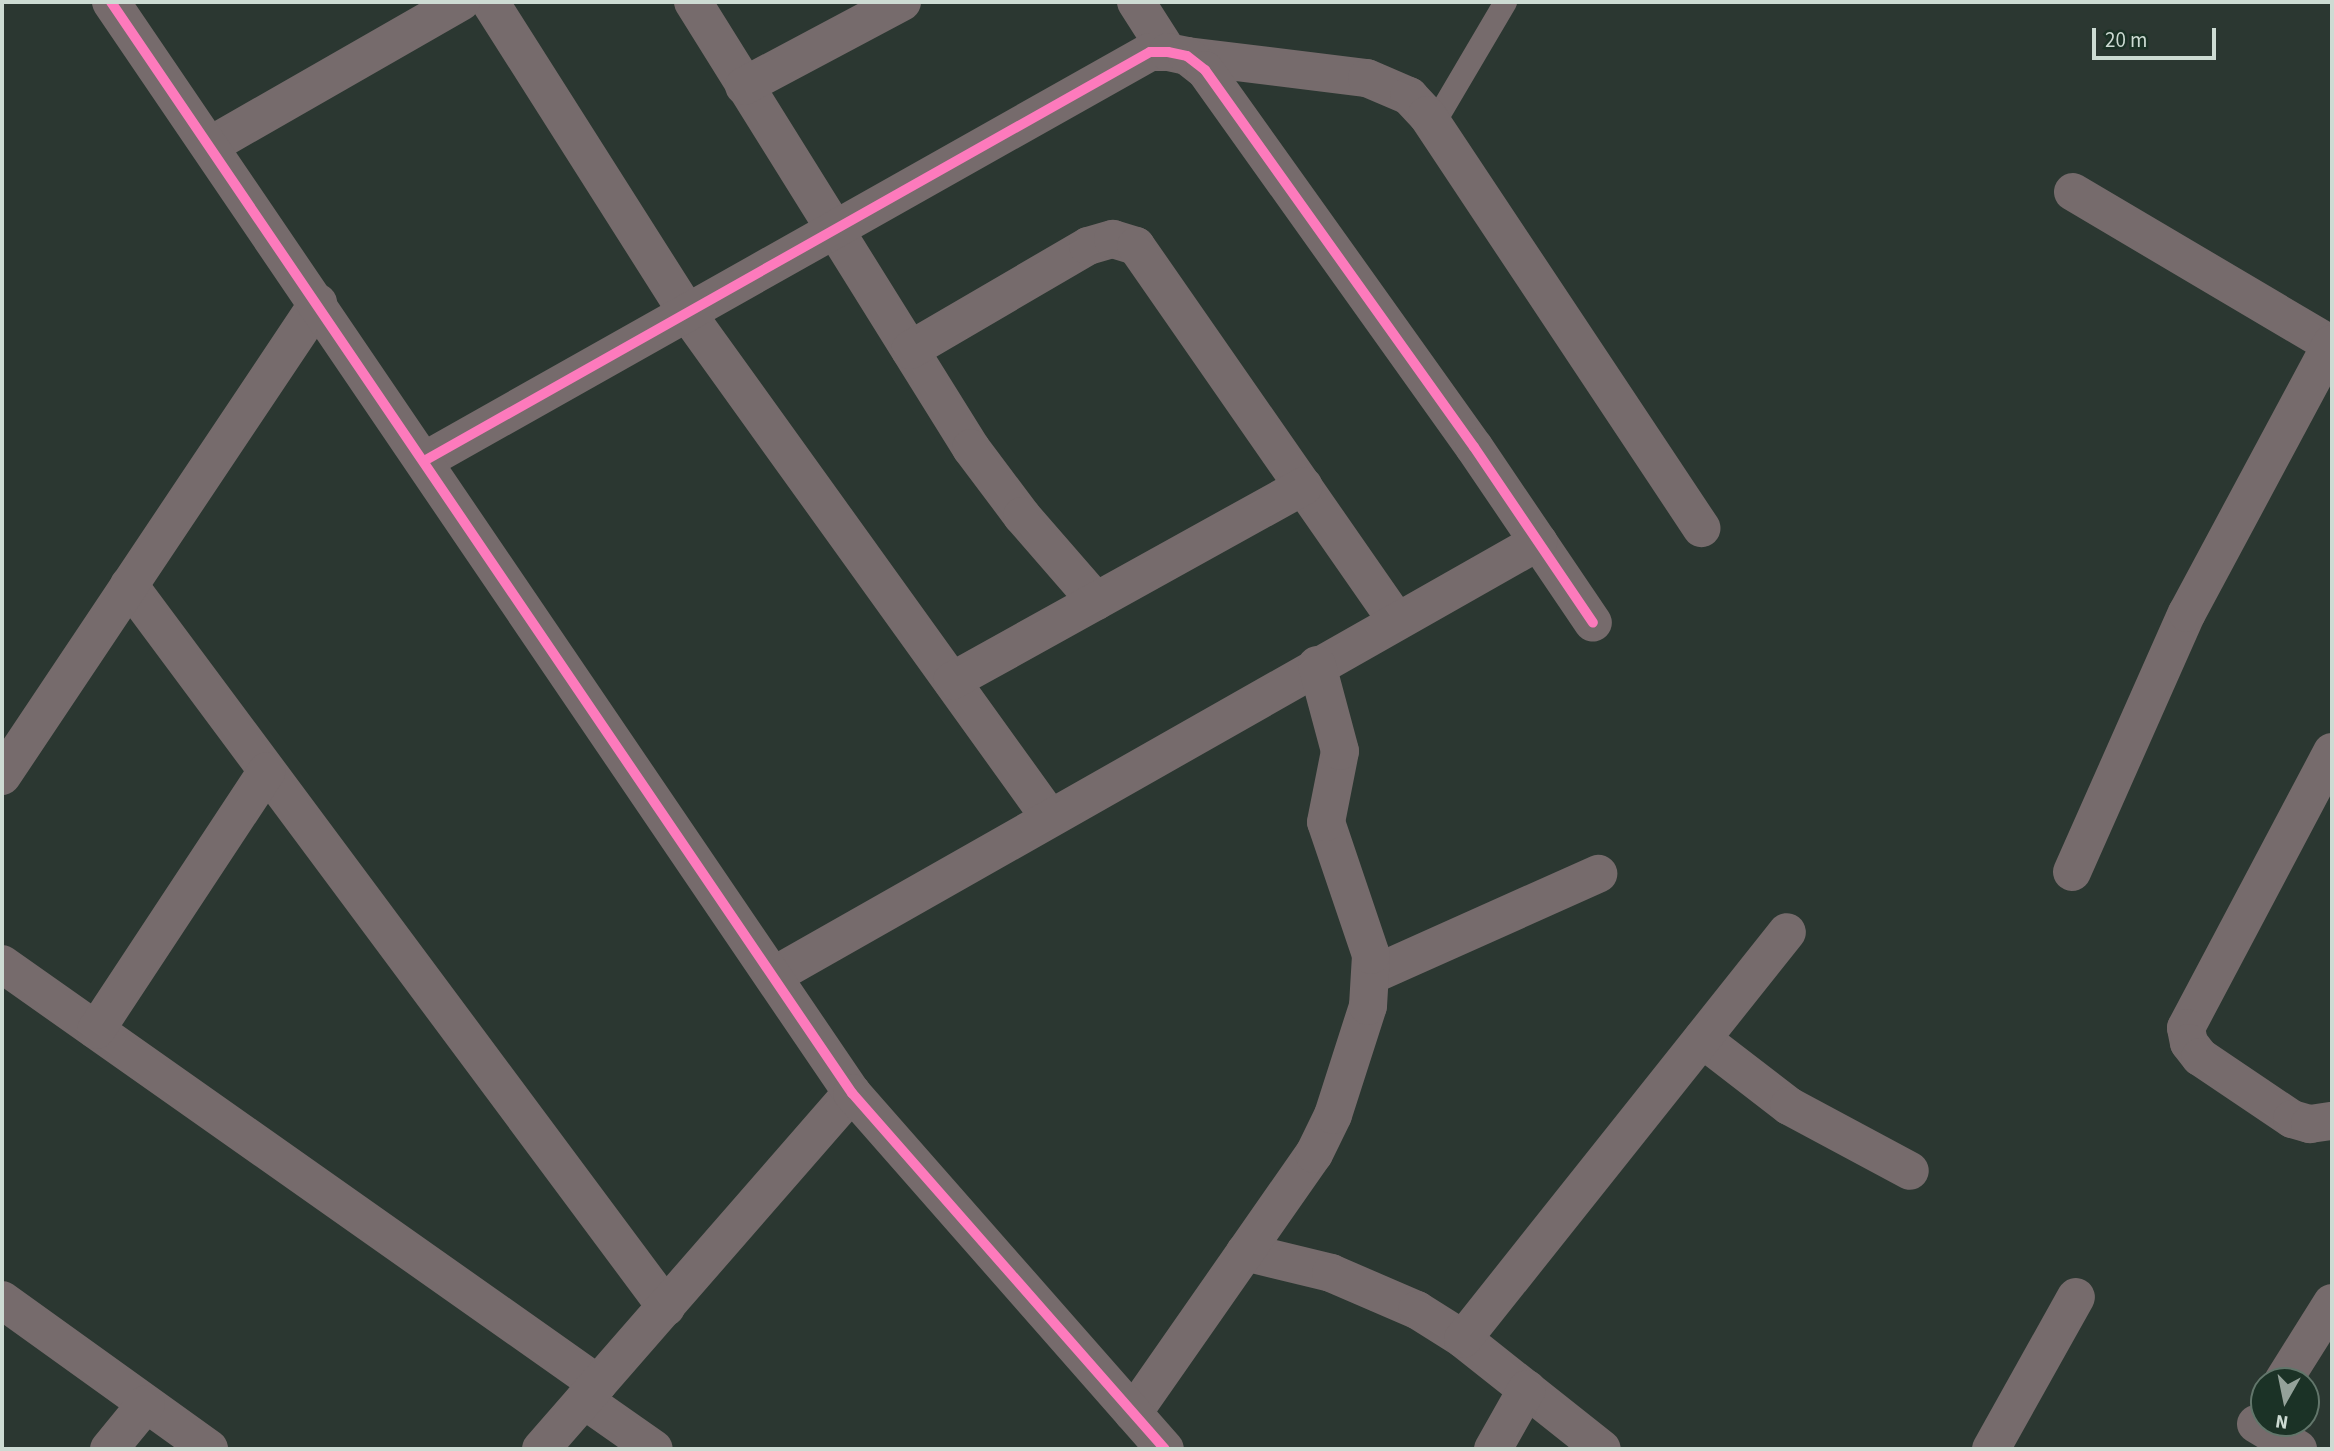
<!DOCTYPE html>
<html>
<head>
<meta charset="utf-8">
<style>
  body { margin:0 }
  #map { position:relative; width:2334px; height:1451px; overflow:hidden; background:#2b3731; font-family:"Source Sans 3",sans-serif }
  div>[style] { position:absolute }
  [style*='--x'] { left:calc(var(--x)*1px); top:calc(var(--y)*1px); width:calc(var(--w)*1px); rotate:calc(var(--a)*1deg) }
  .service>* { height:23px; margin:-11.5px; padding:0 11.5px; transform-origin:11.5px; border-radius:11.5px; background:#766b6c }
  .minor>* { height:38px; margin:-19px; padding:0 19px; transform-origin:19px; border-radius:19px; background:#766b6c }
  .tertiary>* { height:38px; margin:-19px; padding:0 19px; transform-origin:19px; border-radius:19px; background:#766b6c }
  .cycleway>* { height:10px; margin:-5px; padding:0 5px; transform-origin:5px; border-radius:5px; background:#fd7abc }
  span { translate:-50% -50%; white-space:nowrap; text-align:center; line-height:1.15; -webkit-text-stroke:5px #1b3226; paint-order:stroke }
  .frame { position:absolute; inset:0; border:4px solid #cddbd3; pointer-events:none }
  .north { position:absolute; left:2250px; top:1367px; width:70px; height:70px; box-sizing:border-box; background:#1b3226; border:2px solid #62766b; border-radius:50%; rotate:189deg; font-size:19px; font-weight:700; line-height:28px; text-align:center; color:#cddbd3 }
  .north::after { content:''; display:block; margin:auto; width:24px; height:32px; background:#94a29a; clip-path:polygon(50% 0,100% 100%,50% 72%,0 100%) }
  .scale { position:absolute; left:2092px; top:28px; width:124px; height:32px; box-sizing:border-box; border:4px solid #cddbd3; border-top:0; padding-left:9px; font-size:21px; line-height:24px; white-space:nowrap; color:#cddbd3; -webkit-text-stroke:5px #1b3226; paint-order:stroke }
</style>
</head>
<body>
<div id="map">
  <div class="service">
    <i style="--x:1433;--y:124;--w:142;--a:-59.5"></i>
  </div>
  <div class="minor">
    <i style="--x:490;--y:2;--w:368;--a:57.6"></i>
    <i style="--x:687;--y:313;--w:622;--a:54.29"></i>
    <i style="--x:693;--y:2;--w:526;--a:58.06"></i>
    <i style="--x:971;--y:448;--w:85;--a:53.1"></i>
    <i style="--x:1022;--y:516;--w:113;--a:49"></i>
    <i style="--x:1136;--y:2;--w:59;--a:57.4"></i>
    <i style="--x:1187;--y:56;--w:181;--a:7"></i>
    <i style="--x:1367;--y:78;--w:46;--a:23.2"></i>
    <i style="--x:1409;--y:96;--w:26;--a:47"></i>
    <i style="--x:1427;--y:115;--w:496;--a:56.4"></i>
    <i style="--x:744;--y:86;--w:179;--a:-28"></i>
    <i style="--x:211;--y:145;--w:288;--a:-29.8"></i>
    <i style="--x:2073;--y:192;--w:301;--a:30.6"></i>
    <i style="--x:910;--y:350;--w:206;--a:-30.3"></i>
    <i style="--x:1088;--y:246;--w:26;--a:-16"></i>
    <i style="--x:1113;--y:239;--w:24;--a:17"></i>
    <i style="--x:1136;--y:246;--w:457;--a:55.2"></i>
    <i style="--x:424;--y:461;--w:833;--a:-29.4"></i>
    <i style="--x:1150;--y:52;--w:18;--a:0"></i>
    <i style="--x:1168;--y:52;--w:19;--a:12"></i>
    <i style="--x:1187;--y:56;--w:23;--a:38"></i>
    <i style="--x:1205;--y:70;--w:463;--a:54.5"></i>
    <i style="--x:1474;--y:447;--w:212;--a:55.9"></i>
    <i style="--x:129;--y:585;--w:900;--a:53.36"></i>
    <i style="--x:952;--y:681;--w:402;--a:-29"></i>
    <i style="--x:2332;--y:752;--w:312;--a:117.9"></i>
    <i style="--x:2186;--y:1028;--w:15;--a:79"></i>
    <i style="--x:2189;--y:1043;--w:18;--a:52"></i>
    <i style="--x:2200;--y:1057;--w:111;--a:34"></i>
    <i style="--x:2292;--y:1119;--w:19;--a:16"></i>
    <i style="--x:2310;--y:1124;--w:22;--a:-8"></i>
    <i style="--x:2;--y:776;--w:569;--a:-56.25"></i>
    <i style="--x:2072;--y:872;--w:283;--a:-66.1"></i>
    <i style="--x:2187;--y:613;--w:305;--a:-61.8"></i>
    <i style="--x:2;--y:964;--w:729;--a:35.17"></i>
    <i style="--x:1372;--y:975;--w:248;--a:-24.1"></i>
    <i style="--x:773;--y:976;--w:880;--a:-29.57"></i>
    <i style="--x:96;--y:1030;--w:310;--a:-56.6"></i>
    <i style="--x:1702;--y:1039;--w:110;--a:37.6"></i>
    <i style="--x:1789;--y:1106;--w:137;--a:28.2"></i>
    <i style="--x:1245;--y:1252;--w:89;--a:13.7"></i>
    <i style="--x:1331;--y:1273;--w:94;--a:23.3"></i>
    <i style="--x:1417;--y:1310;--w:54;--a:32.2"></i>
    <i style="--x:1463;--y:1339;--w:177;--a:38.4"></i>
    <i style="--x:2;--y:1300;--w:255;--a:35.7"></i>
    <i style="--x:1463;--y:1339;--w:520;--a:-51.48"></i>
    <i style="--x:2283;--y:1381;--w:92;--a:-57.9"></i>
    <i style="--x:584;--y:1400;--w:85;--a:35"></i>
    <i style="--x:1133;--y:1413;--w:316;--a:-55.1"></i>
    <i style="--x:1314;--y:1154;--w:43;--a:-64"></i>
    <i style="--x:1333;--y:1115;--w:114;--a:-72.2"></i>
    <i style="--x:1368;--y:1006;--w:51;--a:-86.6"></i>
    <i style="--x:1371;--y:955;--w:140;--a:-108.7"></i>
    <i style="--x:1326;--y:822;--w:72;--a:-78.8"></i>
    <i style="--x:1340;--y:751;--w:89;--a:-105"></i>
    <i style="--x:2256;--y:1424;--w:49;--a:30.8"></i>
    <i style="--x:109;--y:1449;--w:58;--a:-50.6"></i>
    <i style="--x:541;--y:1449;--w:473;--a:-48.9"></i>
    <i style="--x:1493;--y:1449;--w:69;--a:-60.5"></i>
    <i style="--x:1991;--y:1449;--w:174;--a:-60.8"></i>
  </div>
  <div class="tertiary">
    <i style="--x:111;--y:2;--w:1319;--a:55.82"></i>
    <i style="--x:852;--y:1093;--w:474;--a:48.7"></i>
  </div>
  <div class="cycleway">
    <i style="--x:111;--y:2;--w:1319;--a:55.82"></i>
    <i style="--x:852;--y:1093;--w:474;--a:48.7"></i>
    <i style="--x:424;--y:461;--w:833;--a:-29.4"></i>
    <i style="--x:1150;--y:52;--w:18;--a:0"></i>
    <i style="--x:1168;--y:52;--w:19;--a:12"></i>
    <i style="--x:1187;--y:56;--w:23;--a:38"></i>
    <i style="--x:1205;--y:70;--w:463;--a:54.5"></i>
    <i style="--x:1474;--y:447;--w:212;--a:55.9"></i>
  </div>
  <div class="frame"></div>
  <div class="north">N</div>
  <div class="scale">20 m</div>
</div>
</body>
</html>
